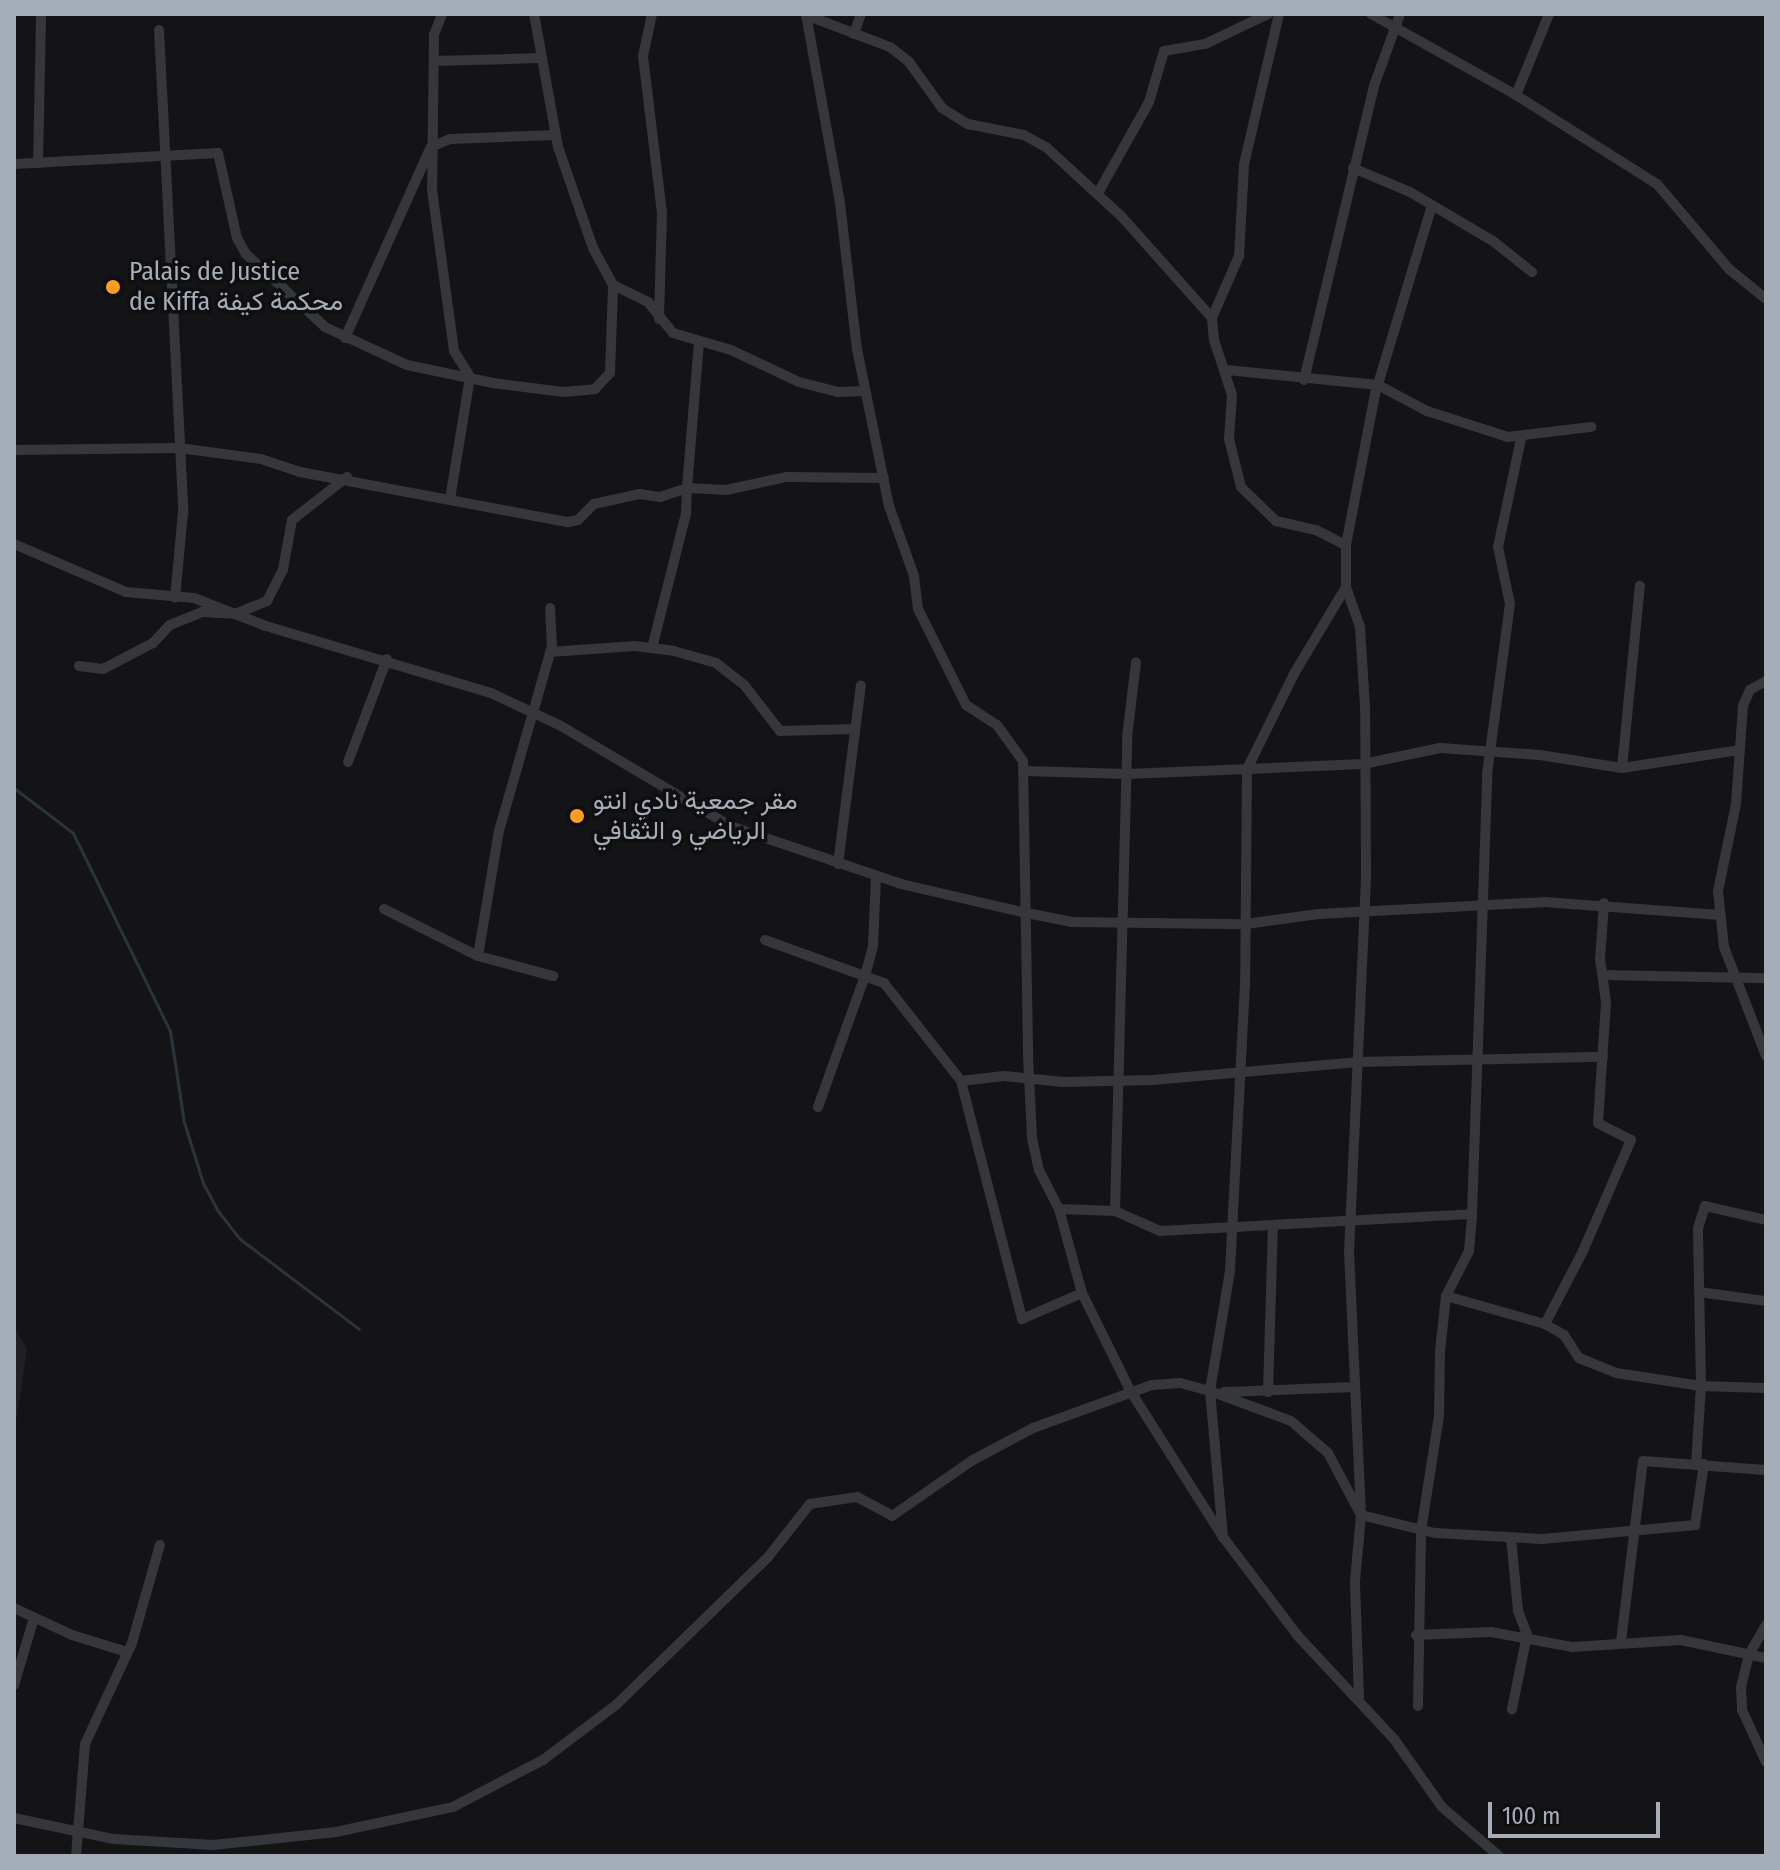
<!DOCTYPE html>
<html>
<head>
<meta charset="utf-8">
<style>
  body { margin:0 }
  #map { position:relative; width:1780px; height:1870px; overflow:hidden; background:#141416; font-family:"Fira Sans Condensed",Vazirmatn,sans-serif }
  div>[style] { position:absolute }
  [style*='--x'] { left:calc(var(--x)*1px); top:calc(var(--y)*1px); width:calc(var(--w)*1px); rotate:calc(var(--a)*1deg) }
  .built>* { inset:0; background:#202023 }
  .stream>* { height:3px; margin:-1.5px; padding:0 1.5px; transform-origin:1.5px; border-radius:1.5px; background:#29353b }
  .street>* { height:10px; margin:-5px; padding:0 5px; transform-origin:5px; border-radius:5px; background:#35373c }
  .dots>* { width:22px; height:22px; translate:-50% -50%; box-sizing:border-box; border:4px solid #0f0f11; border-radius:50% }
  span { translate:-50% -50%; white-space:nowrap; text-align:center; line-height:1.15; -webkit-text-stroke:7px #0f0f11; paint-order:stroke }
  .poi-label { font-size:26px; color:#a5adb8 }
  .left { translate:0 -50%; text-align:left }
  .frame { position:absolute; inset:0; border:16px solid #a5adb8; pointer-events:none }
  .scale { position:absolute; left:1488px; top:1802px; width:172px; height:36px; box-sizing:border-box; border:4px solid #a5adb8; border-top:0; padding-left:10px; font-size:24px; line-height:28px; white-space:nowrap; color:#a5adb8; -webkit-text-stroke:6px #0f0f11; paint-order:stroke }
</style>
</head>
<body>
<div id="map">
  <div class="built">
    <i style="clip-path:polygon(14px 1327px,27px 1349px,14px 1435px)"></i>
  </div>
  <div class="stream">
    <i style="--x:14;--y:788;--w:74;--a:37.3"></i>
    <i style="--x:73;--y:833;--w:220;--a:63.9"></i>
    <i style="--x:170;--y:1031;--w:92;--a:81.3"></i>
    <i style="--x:184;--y:1122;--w:64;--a:72.7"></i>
    <i style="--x:203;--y:1183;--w:32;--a:62"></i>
    <i style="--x:218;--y:1211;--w:36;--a:52"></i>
    <i style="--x:240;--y:1239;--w:149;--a:37.1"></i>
  </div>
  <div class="street">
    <i style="--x:442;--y:14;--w:22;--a:111"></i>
    <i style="--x:434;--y:35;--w:155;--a:90.7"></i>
    <i style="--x:432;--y:190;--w:162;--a:82.2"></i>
    <i style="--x:454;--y:351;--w:31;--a:58"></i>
    <i style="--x:470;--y:377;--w:124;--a:99.3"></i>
    <i style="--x:652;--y:14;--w:43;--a:102.1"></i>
    <i style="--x:643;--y:56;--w:157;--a:83.1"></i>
    <i style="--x:662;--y:212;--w:107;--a:91.6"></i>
    <i style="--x:806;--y:14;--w:192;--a:79.8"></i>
    <i style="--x:840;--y:203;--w:147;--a:83.4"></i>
    <i style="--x:857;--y:349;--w:160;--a:78.5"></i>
    <i style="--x:889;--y:506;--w:74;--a:70.3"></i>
    <i style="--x:914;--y:576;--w:33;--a:83"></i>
    <i style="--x:918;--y:609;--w:107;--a:63.4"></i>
    <i style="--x:966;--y:705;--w:37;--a:33"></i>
    <i style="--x:997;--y:725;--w:44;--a:54.2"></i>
    <i style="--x:1023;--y:761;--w:295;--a:89"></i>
    <i style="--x:1028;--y:1056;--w:82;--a:87.2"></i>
    <i style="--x:1032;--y:1138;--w:33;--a:78"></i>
    <i style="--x:1039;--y:1170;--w:44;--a:62.9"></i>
    <i style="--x:1059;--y:1209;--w:87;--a:74.7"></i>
    <i style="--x:1082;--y:1293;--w:110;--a:63.7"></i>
    <i style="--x:1131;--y:1392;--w:172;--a:57.6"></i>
    <i style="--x:1279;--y:14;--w:155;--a:103.1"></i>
    <i style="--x:1244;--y:165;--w:91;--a:93.1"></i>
    <i style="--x:1239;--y:256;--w:68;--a:113.5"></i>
    <i style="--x:1212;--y:318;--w:22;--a:85"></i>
    <i style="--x:1214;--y:340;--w:58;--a:71.9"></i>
    <i style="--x:1232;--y:395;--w:44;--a:93.9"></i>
    <i style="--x:1229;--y:439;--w:49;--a:76"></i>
    <i style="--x:1241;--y:487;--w:49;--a:44.2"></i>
    <i style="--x:1276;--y:521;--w:41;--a:12.7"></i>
    <i style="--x:1316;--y:530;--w:34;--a:27"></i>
    <i style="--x:1371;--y:14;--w:166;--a:29.2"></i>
    <i style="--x:1516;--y:95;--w:167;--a:32.3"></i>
    <i style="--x:1657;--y:184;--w:111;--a:49.7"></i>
    <i style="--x:1729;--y:269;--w:48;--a:39"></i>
    <i style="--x:806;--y:15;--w:90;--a:20.9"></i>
    <i style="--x:890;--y:47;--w:24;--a:38"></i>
    <i style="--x:909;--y:62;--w:57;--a:54.3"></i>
    <i style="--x:942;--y:108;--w:31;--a:32"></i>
    <i style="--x:968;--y:124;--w:57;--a:11.1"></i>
    <i style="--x:1024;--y:135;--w:25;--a:29"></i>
    <i style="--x:1046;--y:147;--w:103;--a:42.6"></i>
    <i style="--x:1122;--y:217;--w:135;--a:48.3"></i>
    <i style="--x:159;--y:30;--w:483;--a:87.1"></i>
    <i style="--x:183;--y:512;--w:86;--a:95.3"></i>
    <i style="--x:854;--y:34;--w:21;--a:-71"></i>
    <i style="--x:435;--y:61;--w:105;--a:-1.6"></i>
    <i style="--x:1516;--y:95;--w:87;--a:-67.8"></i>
    <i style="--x:38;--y:163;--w:149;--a:-88.8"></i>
    <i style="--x:14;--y:164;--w:204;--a:-3.1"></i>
    <i style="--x:218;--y:153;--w:87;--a:77.4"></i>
    <i style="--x:237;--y:238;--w:18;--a:61"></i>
    <i style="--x:246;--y:254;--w:108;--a:42.7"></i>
    <i style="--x:325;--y:327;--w:90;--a:24.9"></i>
    <i style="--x:407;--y:365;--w:88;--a:11.8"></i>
    <i style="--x:493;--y:383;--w:71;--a:7.3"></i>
    <i style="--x:563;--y:392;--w:32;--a:-5"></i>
    <i style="--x:595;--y:389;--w:22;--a:-47"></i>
    <i style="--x:610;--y:373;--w:88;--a:-88"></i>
    <i style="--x:613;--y:285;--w:42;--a:-118.4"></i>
    <i style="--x:593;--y:248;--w:107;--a:-109.1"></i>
    <i style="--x:558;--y:147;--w:135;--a:-100.2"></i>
    <i style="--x:1353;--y:168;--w:62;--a:22.8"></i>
    <i style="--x:1410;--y:192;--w:96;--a:30.6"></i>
    <i style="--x:1493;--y:241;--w:50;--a:38.5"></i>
    <i style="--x:1098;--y:193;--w:104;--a:-60.7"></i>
    <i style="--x:1149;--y:102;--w:53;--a:-73.6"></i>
    <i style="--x:1164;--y:51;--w:42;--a:-9.7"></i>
    <i style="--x:1205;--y:44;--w:70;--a:-25.5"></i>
    <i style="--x:613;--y:285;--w:39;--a:26"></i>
    <i style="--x:648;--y:302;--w:40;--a:51"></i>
    <i style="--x:673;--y:333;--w:60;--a:16.3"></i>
    <i style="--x:731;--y:350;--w:75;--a:25.2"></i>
    <i style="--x:799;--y:382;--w:40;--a:14.4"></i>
    <i style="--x:838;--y:392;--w:27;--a:-2"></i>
    <i style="--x:345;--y:338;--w:209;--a:-65.8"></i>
    <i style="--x:431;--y:147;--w:21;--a:-23"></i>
    <i style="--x:450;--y:139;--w:106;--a:-2.2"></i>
    <i style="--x:1227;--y:370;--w:152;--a:5.7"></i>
    <i style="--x:1378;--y:385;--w:55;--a:28"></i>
    <i style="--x:1427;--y:411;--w:85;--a:17.8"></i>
    <i style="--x:1508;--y:437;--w:84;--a:-6.9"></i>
    <i style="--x:1304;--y:380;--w:302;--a:-76.6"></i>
    <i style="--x:1374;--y:86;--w:77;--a:-70.1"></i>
    <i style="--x:14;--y:450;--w:165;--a:-0.7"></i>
    <i style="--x:179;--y:448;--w:83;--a:7.6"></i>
    <i style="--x:261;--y:459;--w:41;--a:18.4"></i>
    <i style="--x:300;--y:472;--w:273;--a:10.6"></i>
    <i style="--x:568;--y:522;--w:10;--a:-11"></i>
    <i style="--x:578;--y:520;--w:23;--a:-45"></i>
    <i style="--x:594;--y:504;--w:47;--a:-12.3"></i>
    <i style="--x:640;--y:494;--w:20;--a:9"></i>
    <i style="--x:660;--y:497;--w:28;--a:-18"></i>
    <i style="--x:687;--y:488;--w:146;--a:-85.3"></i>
    <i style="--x:14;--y:544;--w:122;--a:23.2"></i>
    <i style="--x:126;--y:592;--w:68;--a:5"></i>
    <i style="--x:194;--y:598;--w:77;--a:21.3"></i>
    <i style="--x:266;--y:626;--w:235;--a:16.6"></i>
    <i style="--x:491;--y:693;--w:77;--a:25.2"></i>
    <i style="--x:561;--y:726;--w:196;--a:30.6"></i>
    <i style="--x:730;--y:826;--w:181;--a:18.7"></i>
    <i style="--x:901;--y:884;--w:129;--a:13"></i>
    <i style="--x:1027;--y:913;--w:46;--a:11.3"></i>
    <i style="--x:1072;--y:922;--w:174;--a:0.7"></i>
    <i style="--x:1246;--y:924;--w:73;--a:-7.9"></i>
    <i style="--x:1318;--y:914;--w:226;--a:-3"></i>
    <i style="--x:1544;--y:902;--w:177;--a:4.2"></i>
    <i style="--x:1346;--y:587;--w:101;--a:120.9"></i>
    <i style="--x:1294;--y:674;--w:106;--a:116.3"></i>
    <i style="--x:1247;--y:769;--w:215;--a:90.5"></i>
    <i style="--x:1245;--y:984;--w:287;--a:93"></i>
    <i style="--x:1230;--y:1271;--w:122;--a:99.5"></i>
    <i style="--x:1210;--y:1391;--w:147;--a:84.9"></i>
    <i style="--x:1223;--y:1537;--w:123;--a:52.9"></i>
    <i style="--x:1297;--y:1635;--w:142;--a:47"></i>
    <i style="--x:1394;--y:1739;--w:83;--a:54.8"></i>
    <i style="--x:1442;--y:1807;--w:75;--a:40.7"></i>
    <i style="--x:652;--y:648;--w:138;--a:-75.8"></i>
    <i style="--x:686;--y:514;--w:26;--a:-88"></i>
    <i style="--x:687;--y:488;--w:39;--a:3"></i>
    <i style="--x:726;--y:490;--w:61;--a:-12.2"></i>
    <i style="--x:786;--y:477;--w:98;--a:0.6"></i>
    <i style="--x:550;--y:652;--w:85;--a:-4"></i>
    <i style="--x:635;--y:646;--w:39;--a:7"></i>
    <i style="--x:674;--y:651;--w:44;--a:15.9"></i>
    <i style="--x:716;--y:663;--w:37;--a:38"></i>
    <i style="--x:745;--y:686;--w:57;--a:52.1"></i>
    <i style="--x:780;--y:731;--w:73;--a:-1.6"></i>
    <i style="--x:79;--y:666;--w:24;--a:7"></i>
    <i style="--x:103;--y:669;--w:56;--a:-27.5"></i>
    <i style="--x:153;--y:643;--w:25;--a:-47"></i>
    <i style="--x:170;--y:625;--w:35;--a:-22"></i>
    <i style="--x:202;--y:612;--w:33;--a:3"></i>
    <i style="--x:235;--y:614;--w:35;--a:-22"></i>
    <i style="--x:267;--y:601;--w:36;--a:-63"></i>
    <i style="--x:283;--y:569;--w:50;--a:-79.6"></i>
    <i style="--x:292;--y:520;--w:70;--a:-38"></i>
    <i style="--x:1766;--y:681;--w:18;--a:151"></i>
    <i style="--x:1750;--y:690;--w:17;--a:114"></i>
    <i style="--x:1743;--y:706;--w:98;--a:94.1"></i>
    <i style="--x:1736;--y:804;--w:89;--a:101.7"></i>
    <i style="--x:1718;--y:891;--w:56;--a:83.9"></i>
    <i style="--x:1724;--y:947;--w:117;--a:68.9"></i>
    <i style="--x:348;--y:762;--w:110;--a:-69.3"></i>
    <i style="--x:1622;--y:768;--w:183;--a:-84.4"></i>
    <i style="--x:1025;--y:771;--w:102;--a:1.7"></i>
    <i style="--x:1127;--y:774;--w:236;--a:-2.4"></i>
    <i style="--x:1363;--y:764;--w:79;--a:-11.7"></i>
    <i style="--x:1440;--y:748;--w:100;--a:4"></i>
    <i style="--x:1540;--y:755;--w:83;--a:9"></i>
    <i style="--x:1622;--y:768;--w:118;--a:-8.7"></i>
    <i style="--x:838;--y:864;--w:180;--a:-82.7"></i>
    <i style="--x:384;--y:909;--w:105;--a:26.6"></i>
    <i style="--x:478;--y:956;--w:78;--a:14.9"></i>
    <i style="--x:765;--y:940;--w:127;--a:19.9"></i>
    <i style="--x:884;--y:983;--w:125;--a:51.8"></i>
    <i style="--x:961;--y:1081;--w:246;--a:75.6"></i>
    <i style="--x:1022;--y:1319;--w:65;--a:-23.4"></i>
    <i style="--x:478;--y:956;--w:127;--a:-80.5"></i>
    <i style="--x:499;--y:831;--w:192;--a:-74"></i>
    <i style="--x:552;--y:646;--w:38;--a:-93"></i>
    <i style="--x:1603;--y:975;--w:163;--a:1.1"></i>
    <i style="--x:961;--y:1081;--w:43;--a:-6.6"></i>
    <i style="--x:1004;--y:1076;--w:60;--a:5.7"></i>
    <i style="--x:1064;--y:1082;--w:89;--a:-1.3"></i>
    <i style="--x:1153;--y:1080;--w:205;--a:-5"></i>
    <i style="--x:1357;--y:1062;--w:246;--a:-1.2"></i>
    <i style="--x:818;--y:1107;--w:139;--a:-70.3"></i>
    <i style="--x:865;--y:976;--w:31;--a:-75"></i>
    <i style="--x:873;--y:946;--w:70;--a:-87.5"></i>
    <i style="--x:1059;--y:1209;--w:56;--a:2"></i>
    <i style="--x:1115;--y:1211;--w:49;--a:24"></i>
    <i style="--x:1160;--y:1231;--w:312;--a:-3.1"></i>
    <i style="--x:1115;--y:1211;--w:474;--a:-88.5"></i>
    <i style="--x:1127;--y:737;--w:75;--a:-83.1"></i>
    <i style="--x:1699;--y:1292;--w:68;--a:7.7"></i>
    <i style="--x:1446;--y:1296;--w:103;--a:15.8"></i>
    <i style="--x:1545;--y:1324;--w:22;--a:30"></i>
    <i style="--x:1564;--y:1335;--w:27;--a:57"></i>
    <i style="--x:1579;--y:1358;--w:40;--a:22"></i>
    <i style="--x:1616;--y:1373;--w:86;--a:8.7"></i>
    <i style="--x:1701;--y:1386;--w:65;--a:1.8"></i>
    <i style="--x:1545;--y:1324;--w:82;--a:-62.5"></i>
    <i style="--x:1583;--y:1251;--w:121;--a:-66.6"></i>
    <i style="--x:1631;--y:1140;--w:37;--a:-153"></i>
    <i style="--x:1598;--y:1123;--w:121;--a:-86.2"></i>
    <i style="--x:1606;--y:1002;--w:43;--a:-97.9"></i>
    <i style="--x:1600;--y:959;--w:56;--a:-85.9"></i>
    <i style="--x:1224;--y:1392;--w:131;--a:-2.2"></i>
    <i style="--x:1268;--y:1392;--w:166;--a:-88.3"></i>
    <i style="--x:1696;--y:1465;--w:79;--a:-86.4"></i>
    <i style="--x:1701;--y:1386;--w:158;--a:-91.1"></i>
    <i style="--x:1698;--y:1228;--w:23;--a:-72"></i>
    <i style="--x:1705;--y:1206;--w:63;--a:12.9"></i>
    <i style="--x:1511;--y:1538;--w:73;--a:84.5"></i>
    <i style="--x:1518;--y:1611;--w:26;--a:69"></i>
    <i style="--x:1527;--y:1635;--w:76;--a:101.5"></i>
    <i style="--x:14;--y:1608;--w:64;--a:25"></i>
    <i style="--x:72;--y:1635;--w:58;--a:17.2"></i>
    <i style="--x:1766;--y:1625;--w:34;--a:120"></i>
    <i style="--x:1749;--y:1655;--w:34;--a:104"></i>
    <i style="--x:1741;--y:1688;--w:22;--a:87"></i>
    <i style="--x:1742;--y:1710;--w:57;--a:65.2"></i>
    <i style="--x:1416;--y:1635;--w:75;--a:-2.3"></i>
    <i style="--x:1491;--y:1632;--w:82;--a:10.5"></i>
    <i style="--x:1572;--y:1647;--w:109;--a:-3.7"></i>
    <i style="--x:1681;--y:1640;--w:87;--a:12"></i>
    <i style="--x:1621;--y:1642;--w:182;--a:-83.1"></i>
    <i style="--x:1643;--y:1461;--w:123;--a:4.2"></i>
    <i style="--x:14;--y:1685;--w:70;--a:-73.4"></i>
    <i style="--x:1359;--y:1698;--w:117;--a:-92"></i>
    <i style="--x:1355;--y:1581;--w:66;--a:-84.8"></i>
    <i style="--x:1361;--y:1515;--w:262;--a:-92.6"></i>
    <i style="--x:1349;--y:1253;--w:380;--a:-87.4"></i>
    <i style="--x:1366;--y:873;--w:166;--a:-90.3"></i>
    <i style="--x:1365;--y:707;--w:80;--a:-93.6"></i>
    <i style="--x:1360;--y:627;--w:42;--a:-109.3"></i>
    <i style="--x:1346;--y:587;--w:42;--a:-90"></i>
    <i style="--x:1346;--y:545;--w:154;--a:-79.1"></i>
    <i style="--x:1375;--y:394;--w:197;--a:-73.2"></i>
    <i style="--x:1418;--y:1706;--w:175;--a:-89"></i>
    <i style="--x:1421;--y:1531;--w:116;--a:-81.1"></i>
    <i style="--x:1439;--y:1416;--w:64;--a:-89.1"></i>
    <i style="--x:1440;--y:1352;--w:56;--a:-83.9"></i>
    <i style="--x:1446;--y:1296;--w:51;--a:-62.9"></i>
    <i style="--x:1469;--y:1251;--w:37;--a:-85"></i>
    <i style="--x:1472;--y:1214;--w:440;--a:-88"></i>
    <i style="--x:1487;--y:774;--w:172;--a:-82.3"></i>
    <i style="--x:1510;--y:604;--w:58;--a:-101.9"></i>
    <i style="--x:1498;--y:547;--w:110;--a:-78"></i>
    <i style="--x:14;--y:1818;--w:102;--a:11.9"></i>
    <i style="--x:114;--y:1839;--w:99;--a:3.5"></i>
    <i style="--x:213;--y:1845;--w:124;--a:-6"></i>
    <i style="--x:336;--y:1832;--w:120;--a:-12.1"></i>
    <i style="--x:453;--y:1807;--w:102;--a:-27.6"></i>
    <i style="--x:543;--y:1760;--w:93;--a:-37.1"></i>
    <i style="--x:617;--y:1704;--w:211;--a:-44.2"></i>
    <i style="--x:768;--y:1557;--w:68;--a:-51.6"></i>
    <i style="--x:810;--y:1504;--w:48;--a:-8.5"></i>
    <i style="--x:857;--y:1497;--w:40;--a:28"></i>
    <i style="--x:892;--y:1516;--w:98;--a:-34.7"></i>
    <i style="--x:973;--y:1460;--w:68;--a:-28.1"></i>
    <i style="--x:1033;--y:1428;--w:127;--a:-19.9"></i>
    <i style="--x:1152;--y:1385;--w:28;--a:-4"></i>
    <i style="--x:1180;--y:1383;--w:31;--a:15"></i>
    <i style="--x:1210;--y:1391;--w:86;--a:20.3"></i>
    <i style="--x:1291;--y:1421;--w:49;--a:40.9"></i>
    <i style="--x:1328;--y:1453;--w:70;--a:62"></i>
    <i style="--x:1361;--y:1515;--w:76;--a:13.7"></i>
    <i style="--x:1435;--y:1533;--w:107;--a:3.2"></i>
    <i style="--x:1542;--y:1539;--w:154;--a:-5.2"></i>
    <i style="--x:1695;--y:1525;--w:62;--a:-81.6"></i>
    <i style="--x:76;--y:1856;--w:112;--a:-85.4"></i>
    <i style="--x:85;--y:1744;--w:111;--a:-65"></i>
    <i style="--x:132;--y:1643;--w:102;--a:-74.1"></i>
  </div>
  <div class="dots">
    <i style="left:113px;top:287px;background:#ff9c23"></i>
    <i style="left:577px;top:816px;background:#ff9c23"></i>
  </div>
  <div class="poi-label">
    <span class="left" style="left:129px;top:287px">Palais de Justice<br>de Kiffa محكمة كيفة</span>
    <span class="left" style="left:593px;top:816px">مقر جمعية نادي انتو<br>الرياضي و الثقافي</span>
  </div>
  <div class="frame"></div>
  <div class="scale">100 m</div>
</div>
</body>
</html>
